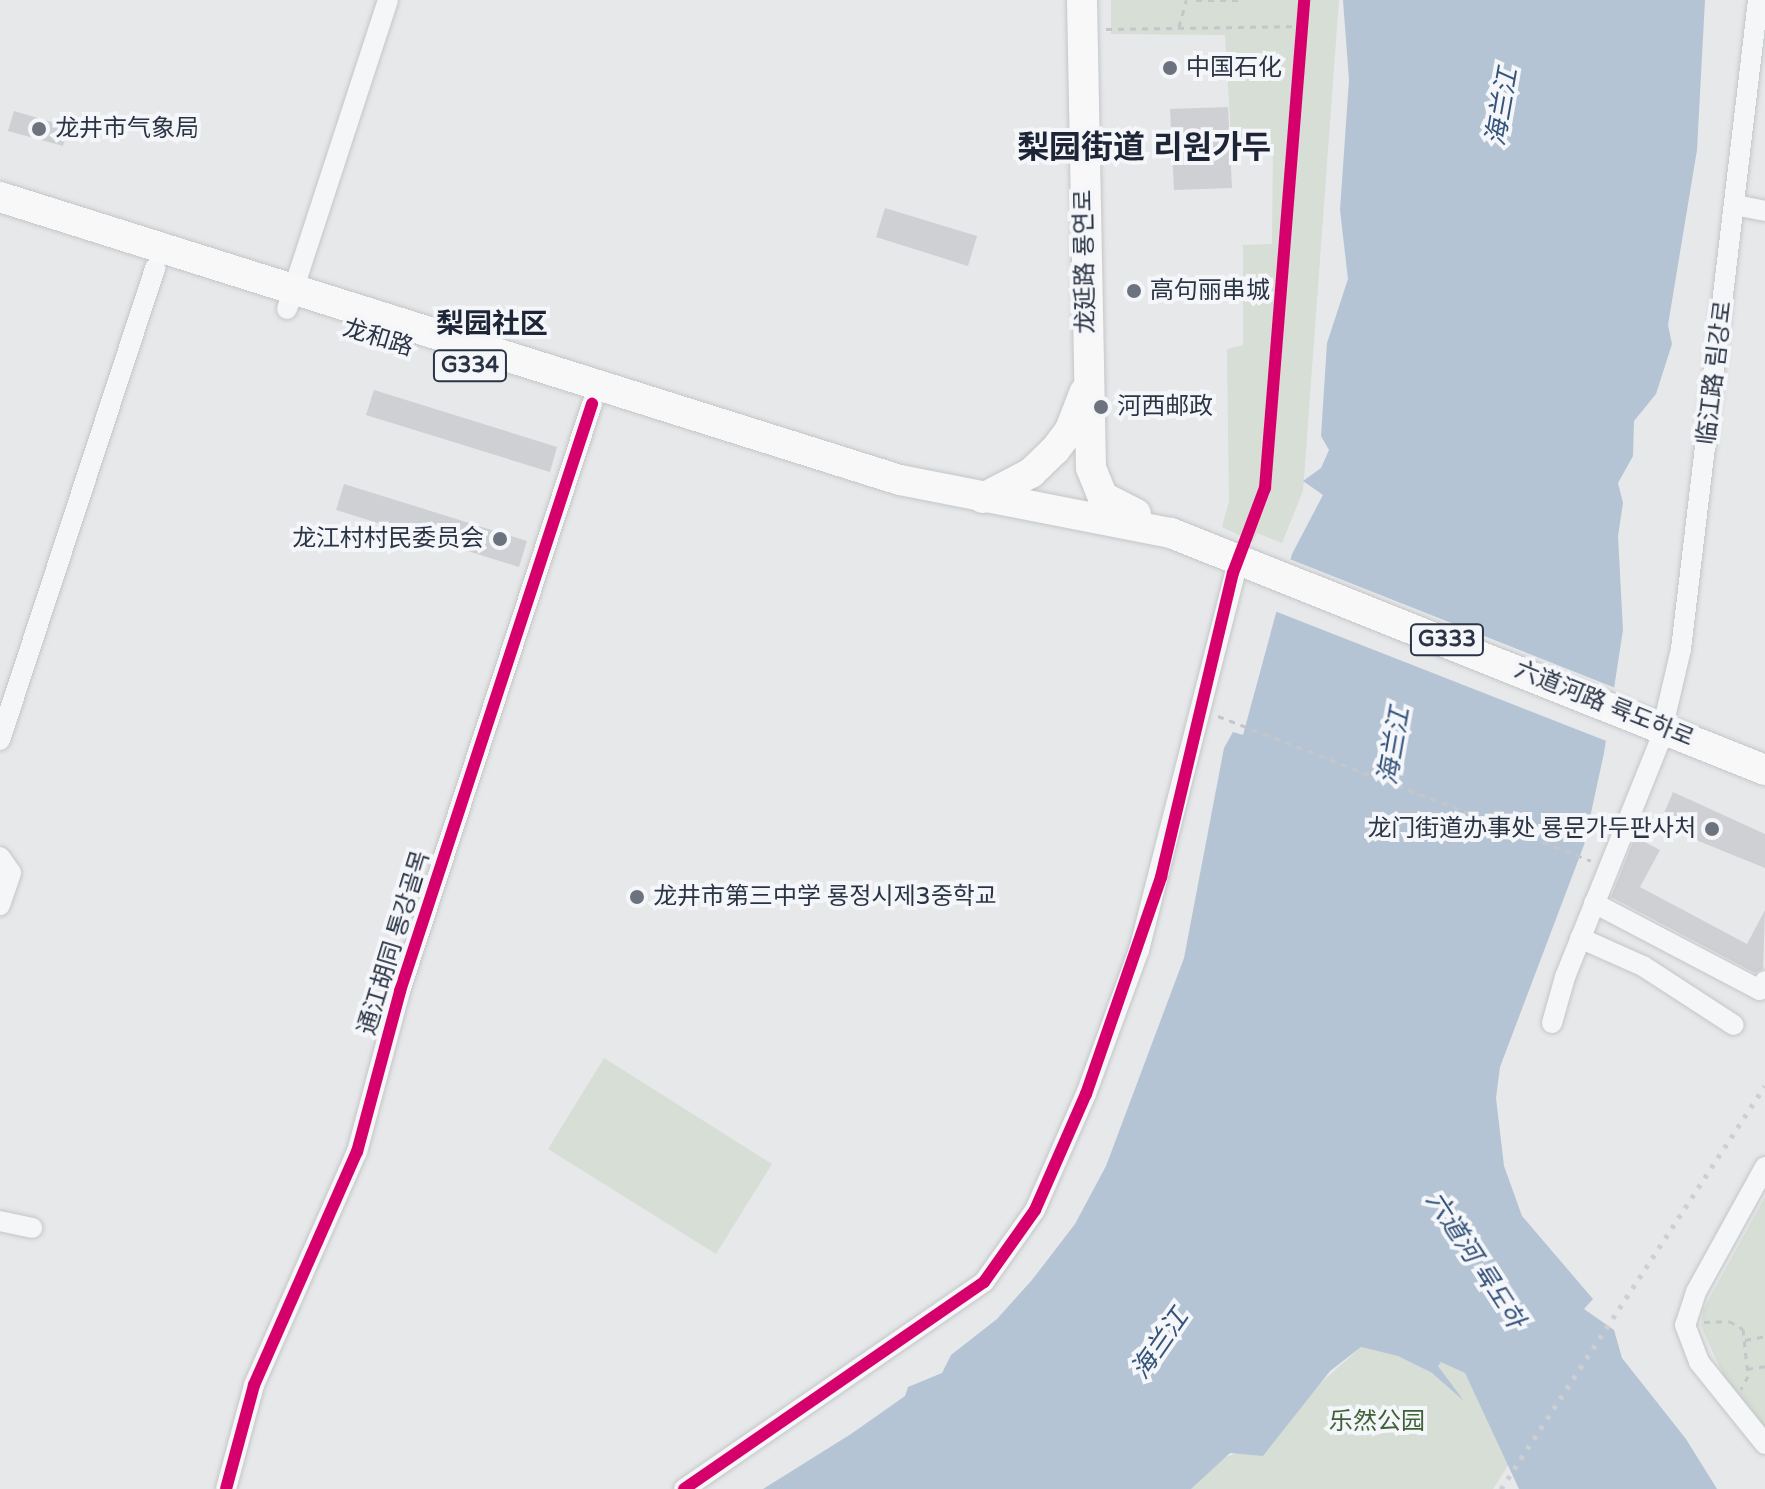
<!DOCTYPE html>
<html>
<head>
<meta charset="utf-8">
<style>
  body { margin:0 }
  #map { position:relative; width:1765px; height:1489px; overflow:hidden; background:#e6e8ea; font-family:"Varela Round","Noto Sans SC","Noto Sans KR",sans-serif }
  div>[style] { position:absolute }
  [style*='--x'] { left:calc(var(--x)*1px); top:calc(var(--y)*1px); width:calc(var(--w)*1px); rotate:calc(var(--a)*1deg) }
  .green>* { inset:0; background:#d6ded6 }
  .water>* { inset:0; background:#b4c4d5 }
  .pier>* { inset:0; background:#e6e8ea }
  .building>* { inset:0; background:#ced0d3 }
  .path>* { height:3px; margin-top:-1.5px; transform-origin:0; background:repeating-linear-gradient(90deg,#c5c6ca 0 6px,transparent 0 12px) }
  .roads { filter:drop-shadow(0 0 2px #c4c6c8) drop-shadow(0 0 2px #c4c6c8) }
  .minor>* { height:20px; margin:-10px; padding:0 10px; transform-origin:10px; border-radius:10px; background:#f5f6f7 }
  .highway>* { height:30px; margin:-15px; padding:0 15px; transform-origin:15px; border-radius:15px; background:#f8f8f8 }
  .rail>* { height:5px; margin-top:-2.5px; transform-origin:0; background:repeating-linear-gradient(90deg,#cecfd2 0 4px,transparent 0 12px) }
  .cycleway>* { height:12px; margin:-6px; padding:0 6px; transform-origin:6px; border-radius:6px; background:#d6006c }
  .dots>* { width:22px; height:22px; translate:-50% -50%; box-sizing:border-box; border:4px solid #f4f6f9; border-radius:50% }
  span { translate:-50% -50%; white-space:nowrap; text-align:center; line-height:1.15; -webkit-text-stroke:8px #f4f6f9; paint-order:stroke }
  .shield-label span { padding:2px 6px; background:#f4f6f9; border:2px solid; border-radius:6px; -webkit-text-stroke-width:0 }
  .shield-label { font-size:22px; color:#2b3445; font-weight:700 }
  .poi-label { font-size:24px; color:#2b3445 }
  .left { translate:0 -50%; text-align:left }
  .right { translate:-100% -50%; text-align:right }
  .street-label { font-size:24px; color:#2b3445 }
  .park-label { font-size:24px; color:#3f6138 }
  .water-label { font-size:26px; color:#34527a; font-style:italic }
  .quarter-label { font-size:28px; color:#1d2536; font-weight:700 }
  .district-label { font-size:32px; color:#1d2536; font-weight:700 }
</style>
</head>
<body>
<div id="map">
  <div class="green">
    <i style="clip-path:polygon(1111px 0,1339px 0,1303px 491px,1282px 543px,1257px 533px,1253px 542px,1222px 527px,1229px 501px,1227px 349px,1243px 345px,1243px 245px,1272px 244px,1273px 150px,1232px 152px,1225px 35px,1111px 34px)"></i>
    <i style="clip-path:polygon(604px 1058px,772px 1164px,716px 1254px,548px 1149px)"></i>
    <i style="clip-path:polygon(1765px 1197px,1765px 1429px,1725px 1379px,1701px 1326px,1703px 1310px)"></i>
    <i style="clip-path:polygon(1361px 1347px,1399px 1356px,1444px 1380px,1460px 1397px,1438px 1366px,1441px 1361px,1465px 1373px,1509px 1464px,1493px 1489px,1191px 1489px,1219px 1459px,1245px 1451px)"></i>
  </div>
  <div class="water">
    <i style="clip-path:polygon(1343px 0,1705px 0,1697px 150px,1668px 325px,1672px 344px,1656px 394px,1634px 421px,1633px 456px,1618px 483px,1623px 503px,1618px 536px,1623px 630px,1604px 753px,1584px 845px,1500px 1067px,1496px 1098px,1504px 1166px,1522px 1216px,1593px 1299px,1584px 1309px,1614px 1330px,1622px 1358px,1686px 1439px,1717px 1489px,1519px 1489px,1465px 1373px,1441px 1362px,1438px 1366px,1464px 1401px,1432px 1373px,1398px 1356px,1361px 1347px,1330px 1371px,1263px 1456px,1230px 1453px,1191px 1489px,763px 1489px,851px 1434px,905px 1396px,908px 1387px,942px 1373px,951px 1355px,997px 1319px,1032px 1280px,1075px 1224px,1106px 1166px,1184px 958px,1224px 748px,1233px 732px,1243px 735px,1292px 554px,1323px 495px,1303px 481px,1321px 468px,1329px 450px,1321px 436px,1327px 343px,1348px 279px,1340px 210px,1349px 80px)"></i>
  </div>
  <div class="pier">
    <i style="clip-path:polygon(1287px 558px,1618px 689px,1609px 742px,1272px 610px)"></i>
  </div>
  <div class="building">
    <i style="clip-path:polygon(1228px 107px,1232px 188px,1174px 190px,1170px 109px)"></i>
    <i style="clip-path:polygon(14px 111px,69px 127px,63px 146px,8px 131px)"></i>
    <i style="clip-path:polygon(885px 208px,977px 236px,968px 266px,876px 237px)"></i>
    <i style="clip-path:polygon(374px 390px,557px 447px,550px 472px,366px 415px)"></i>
    <i style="clip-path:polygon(344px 484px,527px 541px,519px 567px,336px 510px)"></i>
    <i style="clip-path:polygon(1673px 792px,1765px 834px,1765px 868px,1659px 825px)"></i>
    <i style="clip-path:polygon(1635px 837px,1660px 850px,1640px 887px,1747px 944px,1765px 910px,1763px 969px,1755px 973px,1611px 897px)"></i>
  </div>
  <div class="path">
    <i style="--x:1196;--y:0;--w:44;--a:0"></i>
    <i style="--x:1179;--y:27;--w:28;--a:-75"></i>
    <i style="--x:1106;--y:29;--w:196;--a:-0.9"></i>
    <i style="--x:1218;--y:716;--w:400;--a:21.2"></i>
    <i style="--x:1704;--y:1322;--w:25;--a:-2"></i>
    <i style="--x:1729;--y:1321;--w:16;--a:30"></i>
    <i style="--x:1743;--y:1329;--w:47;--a:83.9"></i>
    <i style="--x:1748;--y:1376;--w:15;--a:118"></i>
    <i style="--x:1745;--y:1340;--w:20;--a:-11"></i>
    <i style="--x:1747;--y:1369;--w:18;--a:-9"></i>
  </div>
  <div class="roads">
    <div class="minor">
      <i style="--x:1735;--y:205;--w:31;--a:11"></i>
      <i style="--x:287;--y:309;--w:325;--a:-71.9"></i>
      <i style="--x:0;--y:740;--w:497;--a:-71.8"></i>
      <i style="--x:0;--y:857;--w:19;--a:55"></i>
      <i style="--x:11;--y:873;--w:34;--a:109"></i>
      <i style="--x:1594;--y:903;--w:187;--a:27.7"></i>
      <i style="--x:1760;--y:990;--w:10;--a:-61"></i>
      <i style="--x:1580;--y:938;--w:69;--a:24"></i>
      <i style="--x:1643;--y:966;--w:108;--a:33"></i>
      <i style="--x:1552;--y:1023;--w:48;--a:-74.2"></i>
      <i style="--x:1565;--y:977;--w:252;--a:-68.1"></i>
      <i style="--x:1659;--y:743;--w:97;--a:-76.8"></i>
      <i style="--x:1681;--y:649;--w:654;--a:-83.23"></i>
      <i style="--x:1765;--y:1167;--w:143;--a:118.9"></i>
      <i style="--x:1696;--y:1292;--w:35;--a:108"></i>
      <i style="--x:1685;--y:1325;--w:40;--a:69"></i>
      <i style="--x:1699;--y:1362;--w:105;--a:51.2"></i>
      <i style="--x:0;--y:1221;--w:33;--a:12"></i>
      <i style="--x:226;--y:1489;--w:108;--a:-74.9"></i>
      <i style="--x:254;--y:1385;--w:255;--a:-66.2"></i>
      <i style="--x:357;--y:1152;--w:167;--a:-75"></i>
      <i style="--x:400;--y:991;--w:618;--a:-71.89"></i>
      <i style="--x:684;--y:1489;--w:364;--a:-34.6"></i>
      <i style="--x:984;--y:1282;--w:88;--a:-54.7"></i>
      <i style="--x:1035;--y:1210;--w:127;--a:-66.3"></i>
      <i style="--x:1086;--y:1094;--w:153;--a:-69.8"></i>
      <i style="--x:1139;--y:950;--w:404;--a:-75.7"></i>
    </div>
    <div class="highway">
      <i style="--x:1082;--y:0;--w:468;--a:88.9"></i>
      <i style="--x:1091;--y:468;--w:31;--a:68"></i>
      <i style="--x:1103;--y:497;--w:37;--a:27"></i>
      <i style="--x:0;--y:197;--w:943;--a:17.46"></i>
      <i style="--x:900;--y:480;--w:276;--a:11.1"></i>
      <i style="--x:1171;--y:533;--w:640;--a:21.75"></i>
      <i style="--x:983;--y:498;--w:54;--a:-27.5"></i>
      <i style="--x:1031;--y:473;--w:33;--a:-44"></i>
      <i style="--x:1055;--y:450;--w:25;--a:-53"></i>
      <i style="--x:1070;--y:430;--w:40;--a:-69"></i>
    </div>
  </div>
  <div class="rail">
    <i style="--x:1501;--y:1489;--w:482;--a:-56.8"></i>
  </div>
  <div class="cycleway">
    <i style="--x:226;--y:1489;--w:108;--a:-74.9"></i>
    <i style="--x:254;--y:1385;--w:255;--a:-66.2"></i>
    <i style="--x:357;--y:1152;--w:167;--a:-75"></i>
    <i style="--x:400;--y:991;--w:618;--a:-71.89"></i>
    <i style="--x:684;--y:1489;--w:364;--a:-34.6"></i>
    <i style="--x:984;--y:1282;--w:88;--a:-54.7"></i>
    <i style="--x:1035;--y:1210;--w:127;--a:-66.3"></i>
    <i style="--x:1086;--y:1094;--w:230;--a:-70.9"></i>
    <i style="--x:1161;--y:877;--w:312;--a:-76.7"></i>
    <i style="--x:1233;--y:573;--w:91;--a:-69.4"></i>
    <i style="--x:1265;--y:488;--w:490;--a:-85.4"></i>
  </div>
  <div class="dots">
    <i style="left:1170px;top:68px;background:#6c737f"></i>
    <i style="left:39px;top:129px;background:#6c737f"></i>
    <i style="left:1134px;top:291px;background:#6c737f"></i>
    <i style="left:1101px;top:407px;background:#6c737f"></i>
    <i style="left:500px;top:539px;background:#6c737f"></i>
    <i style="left:1712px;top:829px;background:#6c737f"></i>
    <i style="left:637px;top:897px;background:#6c737f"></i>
  </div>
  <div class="shield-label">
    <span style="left:470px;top:366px">G334</span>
    <span style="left:1447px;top:640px">G333</span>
  </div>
  <div class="poi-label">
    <span class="left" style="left:1186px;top:68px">中国石化</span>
    <span class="left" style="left:55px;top:129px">龙井市气象局</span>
    <span class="left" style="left:1150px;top:291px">高句丽串城</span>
    <span class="left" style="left:1117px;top:407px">河西邮政</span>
    <span class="right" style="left:484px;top:539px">龙江村村民委员会</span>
    <span class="right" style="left:1696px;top:829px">龙门街道办事处 룡문가두판사처</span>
    <span class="left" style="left:653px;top:897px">龙井市第三中学 룡정시제3중학교</span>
  </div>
  <div class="street-label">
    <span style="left:1085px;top:262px;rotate:-91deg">龙延路 룡연로</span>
    <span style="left:378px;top:338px;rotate:17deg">龙和路</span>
    <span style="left:1715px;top:373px;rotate:-83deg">临江路 림강로</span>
    <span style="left:1604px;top:704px;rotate:22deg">六道河路 륙도하로</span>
    <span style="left:394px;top:943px;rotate:-73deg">通江胡同 통강골목</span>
  </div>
  <div class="park-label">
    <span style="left:1377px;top:1422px">乐然公园</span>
  </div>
  <div class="water-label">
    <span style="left:1502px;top:107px;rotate:-80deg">海兰江</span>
    <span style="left:1394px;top:746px;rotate:-80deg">海兰江</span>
    <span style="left:1475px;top:1260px;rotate:57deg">六道河 륙도하</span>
    <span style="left:1160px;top:1344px;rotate:-55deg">海兰江</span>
  </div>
  <div class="quarter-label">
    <span style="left:492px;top:324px">梨园社区</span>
  </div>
  <div class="district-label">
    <span style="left:1144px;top:148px">梨园街道 리원가두</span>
  </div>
</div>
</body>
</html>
